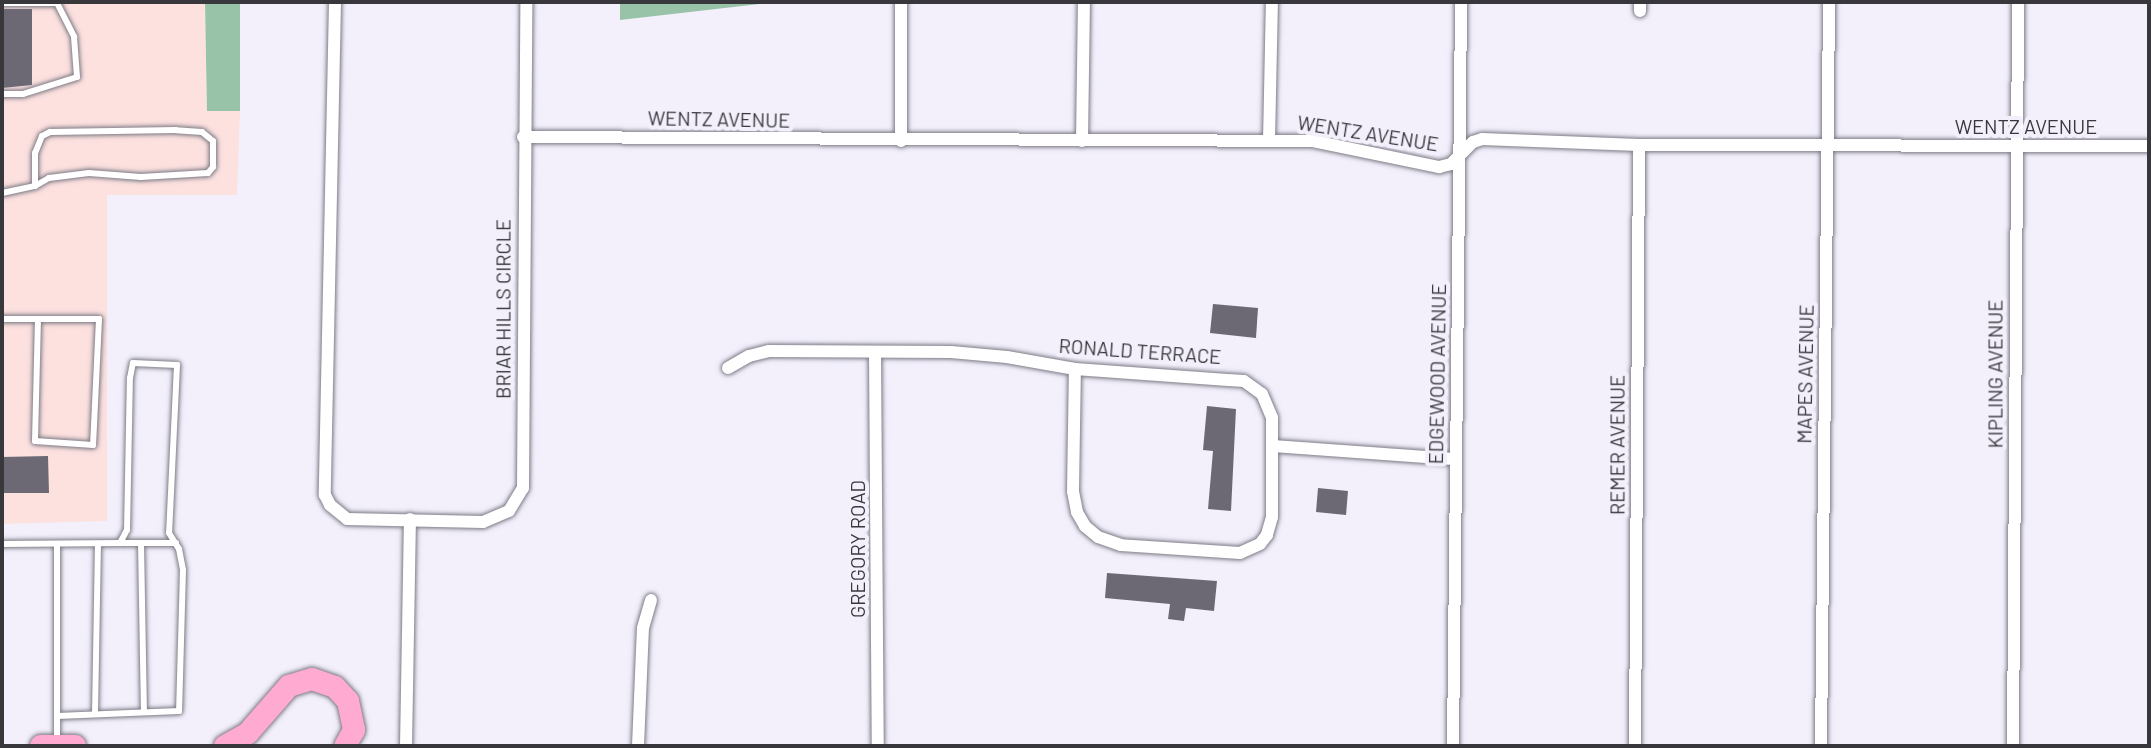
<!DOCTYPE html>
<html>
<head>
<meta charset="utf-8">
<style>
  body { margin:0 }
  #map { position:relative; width:2151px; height:748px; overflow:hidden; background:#f3f0fc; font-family:Barlow,sans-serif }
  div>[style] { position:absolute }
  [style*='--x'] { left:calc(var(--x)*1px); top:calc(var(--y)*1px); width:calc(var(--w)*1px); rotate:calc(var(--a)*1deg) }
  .industrial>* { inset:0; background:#fce1df }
  .forest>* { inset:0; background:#98c3a8 }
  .building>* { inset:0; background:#6c6974 }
  .roads { filter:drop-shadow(0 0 2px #7e7b86) drop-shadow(0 0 2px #7e7b86) }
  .lane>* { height:6px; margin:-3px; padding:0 3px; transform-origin:3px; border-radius:3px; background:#fff }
  .street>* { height:12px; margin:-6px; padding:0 6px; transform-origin:6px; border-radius:6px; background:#fff }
  .highway>* { height:22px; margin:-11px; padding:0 11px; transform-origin:11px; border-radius:11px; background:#ffaad1 }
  span { translate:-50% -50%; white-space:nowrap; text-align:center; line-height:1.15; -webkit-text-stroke:8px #f3f0fc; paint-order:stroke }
  .street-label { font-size:20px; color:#38373c }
  .frame { position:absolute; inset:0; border:4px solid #38373c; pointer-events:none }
</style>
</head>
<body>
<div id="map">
  <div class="industrial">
    <i style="clip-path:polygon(2px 2px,205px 2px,207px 111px,240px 111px,237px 195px,107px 195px,107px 521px,2px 524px)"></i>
  </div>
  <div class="forest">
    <i style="clip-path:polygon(205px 2px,240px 2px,240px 111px,207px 111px)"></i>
    <i style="clip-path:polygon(620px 2px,777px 2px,620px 20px)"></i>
  </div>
  <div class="building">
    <i style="clip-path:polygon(2px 9px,32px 9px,32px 85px,2px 88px)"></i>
    <i style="clip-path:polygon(1213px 304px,1258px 308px,1256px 338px,1210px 333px)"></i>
    <i style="clip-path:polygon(1207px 406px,1236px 409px,1231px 511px,1208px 509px,1213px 451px,1203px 450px)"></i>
    <i style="clip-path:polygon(48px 456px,49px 493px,2px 493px,2px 457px)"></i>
    <i style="clip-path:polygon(1318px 488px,1348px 491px,1346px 515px,1316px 512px)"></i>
    <i style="clip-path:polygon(1107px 573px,1217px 581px,1214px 611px,1186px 608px,1184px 621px,1168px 619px,1170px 604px,1105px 598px)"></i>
  </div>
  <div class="roads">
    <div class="lane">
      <i style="--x:2;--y:3;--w:55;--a:0"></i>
      <i style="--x:57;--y:3;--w:38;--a:63"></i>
      <i style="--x:74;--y:37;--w:40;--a:85.7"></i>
      <i style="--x:77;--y:77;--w:57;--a:162.5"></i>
      <i style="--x:23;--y:94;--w:21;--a:180"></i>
      <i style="--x:2;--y:193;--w:34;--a:-12"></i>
      <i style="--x:35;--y:186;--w:16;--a:-30"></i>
      <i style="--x:49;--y:178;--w:40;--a:-7.1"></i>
      <i style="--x:89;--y:173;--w:52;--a:4.4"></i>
      <i style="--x:141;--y:177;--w:67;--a:-3.4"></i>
      <i style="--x:208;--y:173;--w:8;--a:-50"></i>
      <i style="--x:213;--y:167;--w:26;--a:-90"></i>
      <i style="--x:213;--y:141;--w:14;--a:-141"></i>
      <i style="--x:202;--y:132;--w:26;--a:-176"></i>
      <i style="--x:176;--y:130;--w:126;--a:179.1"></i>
      <i style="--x:50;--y:132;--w:9;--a:153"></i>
      <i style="--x:42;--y:136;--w:18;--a:112"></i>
      <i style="--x:35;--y:153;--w:33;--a:90"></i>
      <i style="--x:2;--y:319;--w:97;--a:0"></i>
      <i style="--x:99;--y:319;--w:126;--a:92.7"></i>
      <i style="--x:93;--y:445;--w:58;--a:-176.1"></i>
      <i style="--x:35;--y:441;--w:122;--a:-88.6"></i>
      <i style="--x:120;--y:543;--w:56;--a:0"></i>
      <i style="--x:141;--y:543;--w:169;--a:89"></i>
      <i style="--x:2;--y:544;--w:118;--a:-0.5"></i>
      <i style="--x:120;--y:543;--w:15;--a:-62"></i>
      <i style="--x:127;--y:530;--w:152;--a:-88.9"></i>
      <i style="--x:130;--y:378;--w:15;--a:-79"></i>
      <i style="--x:133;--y:363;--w:44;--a:2.6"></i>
      <i style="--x:177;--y:365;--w:168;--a:92.7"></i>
      <i style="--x:169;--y:533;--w:19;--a:58"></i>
      <i style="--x:179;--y:549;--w:21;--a:79"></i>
      <i style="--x:183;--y:570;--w:141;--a:91.6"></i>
      <i style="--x:179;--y:711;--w:122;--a:177.7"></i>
      <i style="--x:57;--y:544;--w:196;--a:90"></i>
      <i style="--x:95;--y:714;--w:168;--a:-89"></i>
    </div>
    <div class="street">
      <i style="--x:335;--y:2;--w:493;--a:91.2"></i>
      <i style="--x:325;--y:495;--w:11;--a:63"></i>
      <i style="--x:330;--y:505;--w:22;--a:39"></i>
      <i style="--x:347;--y:519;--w:136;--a:1.3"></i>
      <i style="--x:483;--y:522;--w:28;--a:-23"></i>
      <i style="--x:509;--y:511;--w:27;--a:-59"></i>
      <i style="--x:523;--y:488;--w:486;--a:-89.6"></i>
      <i style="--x:901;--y:2;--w:139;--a:90"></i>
      <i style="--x:1640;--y:11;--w:9;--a:-90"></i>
      <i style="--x:523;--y:137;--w:790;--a:0.29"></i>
      <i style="--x:1313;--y:141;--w:129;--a:11.7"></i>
      <i style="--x:1439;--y:167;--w:12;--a:-14"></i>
      <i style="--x:1451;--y:164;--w:31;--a:-45"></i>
      <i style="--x:1473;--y:142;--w:9;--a:-18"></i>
      <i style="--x:1482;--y:139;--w:157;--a:2.2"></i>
      <i style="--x:1639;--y:145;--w:510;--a:0.11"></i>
      <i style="--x:1082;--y:141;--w:139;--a:-89.2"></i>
      <i style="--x:1269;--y:141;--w:139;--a:-88.8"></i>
      <i style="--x:875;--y:352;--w:394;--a:89.6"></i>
      <i style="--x:728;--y:368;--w:24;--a:-30"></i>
      <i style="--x:749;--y:356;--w:21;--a:-14"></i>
      <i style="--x:769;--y:351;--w:182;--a:0.3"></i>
      <i style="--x:951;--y:352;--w:56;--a:5.1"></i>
      <i style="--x:1007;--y:357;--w:69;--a:10"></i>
      <i style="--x:1075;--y:369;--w:169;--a:4.1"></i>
      <i style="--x:1244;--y:381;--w:22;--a:36"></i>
      <i style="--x:1262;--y:394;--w:26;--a:67"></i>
      <i style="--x:1272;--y:418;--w:99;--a:90"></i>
      <i style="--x:1272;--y:517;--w:19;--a:106"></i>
      <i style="--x:1267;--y:535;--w:11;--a:128"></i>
      <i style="--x:1260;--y:544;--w:22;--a:156"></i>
      <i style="--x:1240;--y:553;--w:119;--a:-176.2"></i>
      <i style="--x:1121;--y:545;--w:24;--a:-161"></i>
      <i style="--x:1098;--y:537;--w:17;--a:-140"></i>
      <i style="--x:1085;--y:526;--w:16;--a:-120"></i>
      <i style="--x:1077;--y:512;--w:21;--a:-101"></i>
      <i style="--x:1073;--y:491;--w:122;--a:-89.1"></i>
      <i style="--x:1272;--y:446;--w:183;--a:4.1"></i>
      <i style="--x:406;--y:746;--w:227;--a:-89"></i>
      <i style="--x:638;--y:746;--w:118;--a:-87.6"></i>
      <i style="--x:643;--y:628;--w:29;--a:-74"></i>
      <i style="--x:1453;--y:746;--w:744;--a:-89.38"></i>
      <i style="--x:1635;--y:746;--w:601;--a:-89.62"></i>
      <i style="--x:1821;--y:746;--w:744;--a:-89.38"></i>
      <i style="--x:2013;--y:746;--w:744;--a:-89.61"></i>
    </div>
    <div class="highway">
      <i style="--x:41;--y:746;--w:34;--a:0"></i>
      <i style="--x:225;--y:746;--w:26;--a:-29"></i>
      <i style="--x:248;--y:733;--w:62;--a:-48.9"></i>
      <i style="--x:289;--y:686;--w:24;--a:-17"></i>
      <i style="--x:312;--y:679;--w:24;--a:19"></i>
      <i style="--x:335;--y:687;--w:19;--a:47"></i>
      <i style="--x:348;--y:701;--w:30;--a:78"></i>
      <i style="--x:354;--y:730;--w:18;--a:119"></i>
    </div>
  </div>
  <div class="street-label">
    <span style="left:719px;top:119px;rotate:1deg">WENTZ AVENUE</span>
    <span style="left:2026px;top:126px">WENTZ AVENUE</span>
    <span style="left:1368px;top:133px;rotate:9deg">WENTZ AVENUE</span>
    <span style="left:503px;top:309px;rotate:-90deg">BRIAR HILLS CIRCLE</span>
    <span style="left:1140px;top:351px;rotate:4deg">RONALD TERRACE</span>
    <span style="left:1437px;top:374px;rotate:-89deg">EDGEWOOD AVENUE</span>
    <span style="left:1805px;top:374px;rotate:-89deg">MAPES AVENUE</span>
    <span style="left:1995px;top:374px;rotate:-90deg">KIPLING AVENUE</span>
    <span style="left:1617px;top:445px;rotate:-90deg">REMER AVENUE</span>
    <span style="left:857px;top:549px;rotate:-90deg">GREGORY ROAD</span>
  </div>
  <div class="frame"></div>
</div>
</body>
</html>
